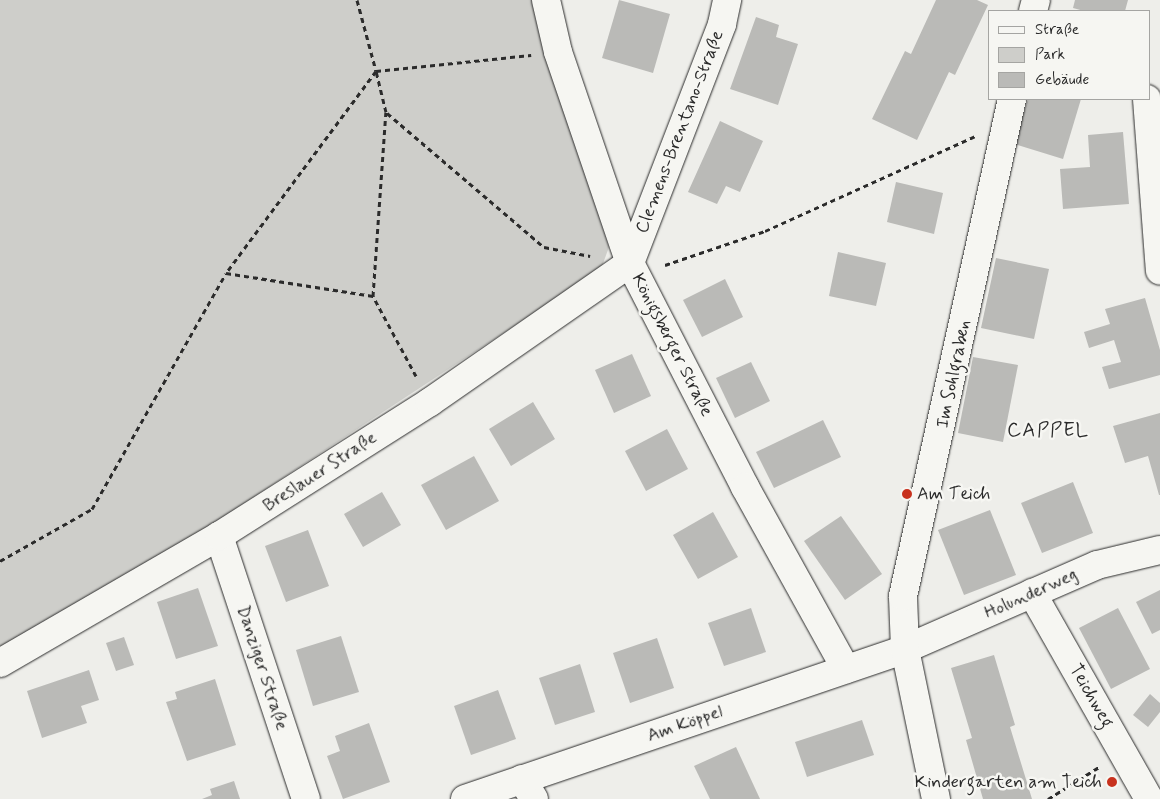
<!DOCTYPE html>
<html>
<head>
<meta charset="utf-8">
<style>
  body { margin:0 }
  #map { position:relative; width:1160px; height:799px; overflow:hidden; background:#eeeeea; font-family:Mynerve,sans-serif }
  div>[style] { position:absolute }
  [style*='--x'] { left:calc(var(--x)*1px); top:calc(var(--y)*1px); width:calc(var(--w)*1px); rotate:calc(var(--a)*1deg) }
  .green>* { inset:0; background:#cececa }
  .building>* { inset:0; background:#babab7 }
  .path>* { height:3px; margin-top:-1.5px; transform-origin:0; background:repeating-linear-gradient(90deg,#2b2b2b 0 5px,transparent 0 9px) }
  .roads { filter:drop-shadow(0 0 1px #2b2b2b) drop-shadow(0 0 1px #2b2b2b) }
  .minor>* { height:28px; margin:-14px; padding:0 14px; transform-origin:14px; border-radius:14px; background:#f6f6f2 }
  .dots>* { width:14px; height:14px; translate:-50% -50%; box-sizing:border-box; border:2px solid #f6f6f2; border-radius:50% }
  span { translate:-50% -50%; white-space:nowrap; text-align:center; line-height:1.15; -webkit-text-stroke:5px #f6f6f2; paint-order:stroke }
  .street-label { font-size:18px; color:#2b2b2b }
  .poi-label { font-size:18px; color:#2b2b2b }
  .left { translate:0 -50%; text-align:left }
  .right { translate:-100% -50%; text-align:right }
  .quarter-label { font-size:20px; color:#2b2b2b; letter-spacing:1px }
  .legend { position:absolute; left:988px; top:10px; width:162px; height:90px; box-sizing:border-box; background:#f6f6f2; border:1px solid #a5a5a2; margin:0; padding:6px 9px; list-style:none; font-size:15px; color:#2b2b2b }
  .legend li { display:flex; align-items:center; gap:10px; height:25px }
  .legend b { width:25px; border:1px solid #a5a5a2 }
</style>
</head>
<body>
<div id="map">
  <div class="green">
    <i style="clip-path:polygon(0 0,537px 0,609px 247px,601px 269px,211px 525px,0 647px)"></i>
  </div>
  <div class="building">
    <i style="clip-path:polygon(619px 0,670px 14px,653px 73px,602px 58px)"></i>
    <i style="clip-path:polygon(936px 0,977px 0,988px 5px,955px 75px,949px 72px,917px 140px,872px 119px,905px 51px,911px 54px)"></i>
    <i style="clip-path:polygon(1075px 0,1128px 0,1125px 11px,1084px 11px,1073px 8px)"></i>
    <i style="clip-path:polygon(756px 17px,779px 25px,776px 37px,798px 44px,778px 105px,730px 89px)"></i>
    <i style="clip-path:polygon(1028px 99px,1081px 99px,1063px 159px,1014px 144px)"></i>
    <i style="clip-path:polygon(720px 121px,763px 141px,740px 192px,726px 186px,717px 204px,688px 192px)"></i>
    <i style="clip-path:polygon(1123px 132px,1129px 204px,1063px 209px,1060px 169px,1090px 167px,1088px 135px)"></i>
    <i style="clip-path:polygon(896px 182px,943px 193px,934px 234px,887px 222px)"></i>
    <i style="clip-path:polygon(838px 252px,886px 263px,876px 306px,829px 296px)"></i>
    <i style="clip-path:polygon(996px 258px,1049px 269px,1034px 339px,981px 328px)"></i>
    <i style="clip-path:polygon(725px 279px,743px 317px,702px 337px,683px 300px)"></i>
    <i style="clip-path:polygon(1145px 298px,1160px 350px,1160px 375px,1109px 389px,1102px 367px,1121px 362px,1114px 340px,1089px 348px,1084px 332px,1110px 324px,1105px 309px)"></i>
    <i style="clip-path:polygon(632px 354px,651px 396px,614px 413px,595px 370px)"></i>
    <i style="clip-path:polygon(973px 357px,1018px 365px,1003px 442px,958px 433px)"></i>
    <i style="clip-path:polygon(751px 362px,770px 401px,735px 418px,716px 378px)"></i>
    <i style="clip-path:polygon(533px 402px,555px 439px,511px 466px,489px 429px)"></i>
    <i style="clip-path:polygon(1160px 413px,1160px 495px,1159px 495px,1148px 456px,1125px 463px,1113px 426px)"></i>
    <i style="clip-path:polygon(823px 420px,841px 457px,774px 488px,756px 452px)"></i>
    <i style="clip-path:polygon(667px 429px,688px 469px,646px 491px,625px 451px)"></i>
    <i style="clip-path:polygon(474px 456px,499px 501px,446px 530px,421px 485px)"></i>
    <i style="clip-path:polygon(1073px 482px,1093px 533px,1042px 553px,1021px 503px)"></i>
    <i style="clip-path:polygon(382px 492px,401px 525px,363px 547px,344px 514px)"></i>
    <i style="clip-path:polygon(990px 510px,1016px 575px,964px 595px,938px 530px)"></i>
    <i style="clip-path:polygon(713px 512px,738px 557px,698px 579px,673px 535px)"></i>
    <i style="clip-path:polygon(841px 516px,882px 574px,845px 600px,804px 541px)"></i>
    <i style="clip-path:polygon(308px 530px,329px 586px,286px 602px,265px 546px)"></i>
    <i style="clip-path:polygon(198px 588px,218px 646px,176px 659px,157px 602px)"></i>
    <i style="clip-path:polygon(1160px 590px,1160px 630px,1152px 634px,1136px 602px)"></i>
    <i style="clip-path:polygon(751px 608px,766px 652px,724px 666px,708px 623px)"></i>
    <i style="clip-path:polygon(1118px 608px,1150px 669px,1111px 689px,1079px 628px)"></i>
    <i style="clip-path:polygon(341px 636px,359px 692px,313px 706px,296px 650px)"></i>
    <i style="clip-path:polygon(124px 637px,134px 665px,116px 671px,106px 643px)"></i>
    <i style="clip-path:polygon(657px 638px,674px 688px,630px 703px,613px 653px)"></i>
    <i style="clip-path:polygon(994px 655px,1015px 725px,1010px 727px,1032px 799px,983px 799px,966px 740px,972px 738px,951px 668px)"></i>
    <i style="clip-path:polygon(580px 664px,595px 712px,555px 725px,539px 678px)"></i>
    <i style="clip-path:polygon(89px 670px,99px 700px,81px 706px,87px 723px,42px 738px,27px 691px)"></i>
    <i style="clip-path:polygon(215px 679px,236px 745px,187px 761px,166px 702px,177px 699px,175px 692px)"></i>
    <i style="clip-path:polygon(498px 690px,516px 739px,471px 755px,454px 706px)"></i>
    <i style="clip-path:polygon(1150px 694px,1160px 703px,1160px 712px,1148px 727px,1133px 715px)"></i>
    <i style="clip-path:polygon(862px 720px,874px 755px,807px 777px,795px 742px)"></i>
    <i style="clip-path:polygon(369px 723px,390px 782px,343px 799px,327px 756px,340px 751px,335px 736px)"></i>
    <i style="clip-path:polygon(736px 747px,760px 799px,710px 799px,694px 766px)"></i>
    <i style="clip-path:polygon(234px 781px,240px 799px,202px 799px,212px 795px,210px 789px)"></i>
  </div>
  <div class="path">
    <i style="--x:357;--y:0;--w:73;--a:75"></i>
    <i style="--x:376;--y:71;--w:252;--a:126.6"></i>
    <i style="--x:226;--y:273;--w:149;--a:8.9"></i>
    <i style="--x:387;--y:113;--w:206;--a:40.5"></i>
    <i style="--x:544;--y:247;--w:47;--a:11.1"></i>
    <i style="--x:665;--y:265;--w:106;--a:-18.8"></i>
    <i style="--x:765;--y:231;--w:230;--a:-24.3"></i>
    <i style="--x:416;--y:376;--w:91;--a:-118.3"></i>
    <i style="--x:373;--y:296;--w:184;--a:-86"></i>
    <i style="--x:386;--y:112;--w:42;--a:-103.7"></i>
    <i style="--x:376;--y:71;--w:156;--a:-5.9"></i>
    <i style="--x:0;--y:561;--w:106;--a:-29.5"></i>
    <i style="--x:92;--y:509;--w:271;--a:-60.4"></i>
    <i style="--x:1048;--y:799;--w:60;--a:-32.1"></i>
  </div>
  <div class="roads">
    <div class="minor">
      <i style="--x:546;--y:0;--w:53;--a:77"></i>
      <i style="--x:558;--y:52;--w:223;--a:71.2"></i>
      <i style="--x:630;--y:263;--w:252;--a:62.8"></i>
      <i style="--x:745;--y:487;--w:208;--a:61"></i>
      <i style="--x:1033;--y:11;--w:11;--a:-75"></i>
      <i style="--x:1147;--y:99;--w:172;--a:85.7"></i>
      <i style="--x:219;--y:536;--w:277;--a:71.7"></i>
      <i style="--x:1032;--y:593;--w:237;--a:60.4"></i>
      <i style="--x:0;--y:663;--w:253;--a:-30.1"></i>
      <i style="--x:219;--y:536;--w:250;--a:-32.4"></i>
      <i style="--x:430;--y:402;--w:244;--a:-34.8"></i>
      <i style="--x:630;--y:263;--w:256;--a:-68.9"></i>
      <i style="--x:722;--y:24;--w:25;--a:-78"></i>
      <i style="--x:522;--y:779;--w:23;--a:59"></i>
      <i style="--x:465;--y:799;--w:465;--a:-18.8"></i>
      <i style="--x:905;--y:649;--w:210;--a:-23.6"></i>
      <i style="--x:1097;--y:565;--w:65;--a:-13.4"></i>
      <i style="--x:936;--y:799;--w:153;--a:-101.7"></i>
      <i style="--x:905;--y:649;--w:53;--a:-92.2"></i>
      <i style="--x:903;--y:596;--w:509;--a:-77.63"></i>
    </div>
  </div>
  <div class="dots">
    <i style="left:907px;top:494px;background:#c8321e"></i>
    <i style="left:1112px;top:782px;background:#c8321e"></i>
  </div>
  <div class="street-label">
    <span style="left:680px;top:132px;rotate:-69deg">Clemens-Brentano-Straße</span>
    <span style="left:672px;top:345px;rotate:63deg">Königsberger Straße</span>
    <span style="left:954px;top:374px;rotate:-78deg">Im Sohlgraben</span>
    <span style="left:320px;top:472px;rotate:-33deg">Breslauer Straße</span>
    <span style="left:1031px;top:594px;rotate:-24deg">Holunderweg</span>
    <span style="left:262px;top:668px;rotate:72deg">Danziger Straße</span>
    <span style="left:1091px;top:696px;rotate:60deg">Teichweg</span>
    <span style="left:685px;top:724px;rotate:-19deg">Am Köppel</span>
  </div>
  <div class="poi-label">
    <span class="left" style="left:917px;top:494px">Am Teich</span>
    <span class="right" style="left:1102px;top:782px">Kindergarten am Teich</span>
  </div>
  <div class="quarter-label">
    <span style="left:1048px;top:430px">CAPPEL</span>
  </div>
  <ul class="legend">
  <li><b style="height:6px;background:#f6f6f2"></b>Straße</li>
  <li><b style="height:14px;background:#cececa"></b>Park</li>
  <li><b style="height:14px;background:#babab7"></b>Gebäude</li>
  </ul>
</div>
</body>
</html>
